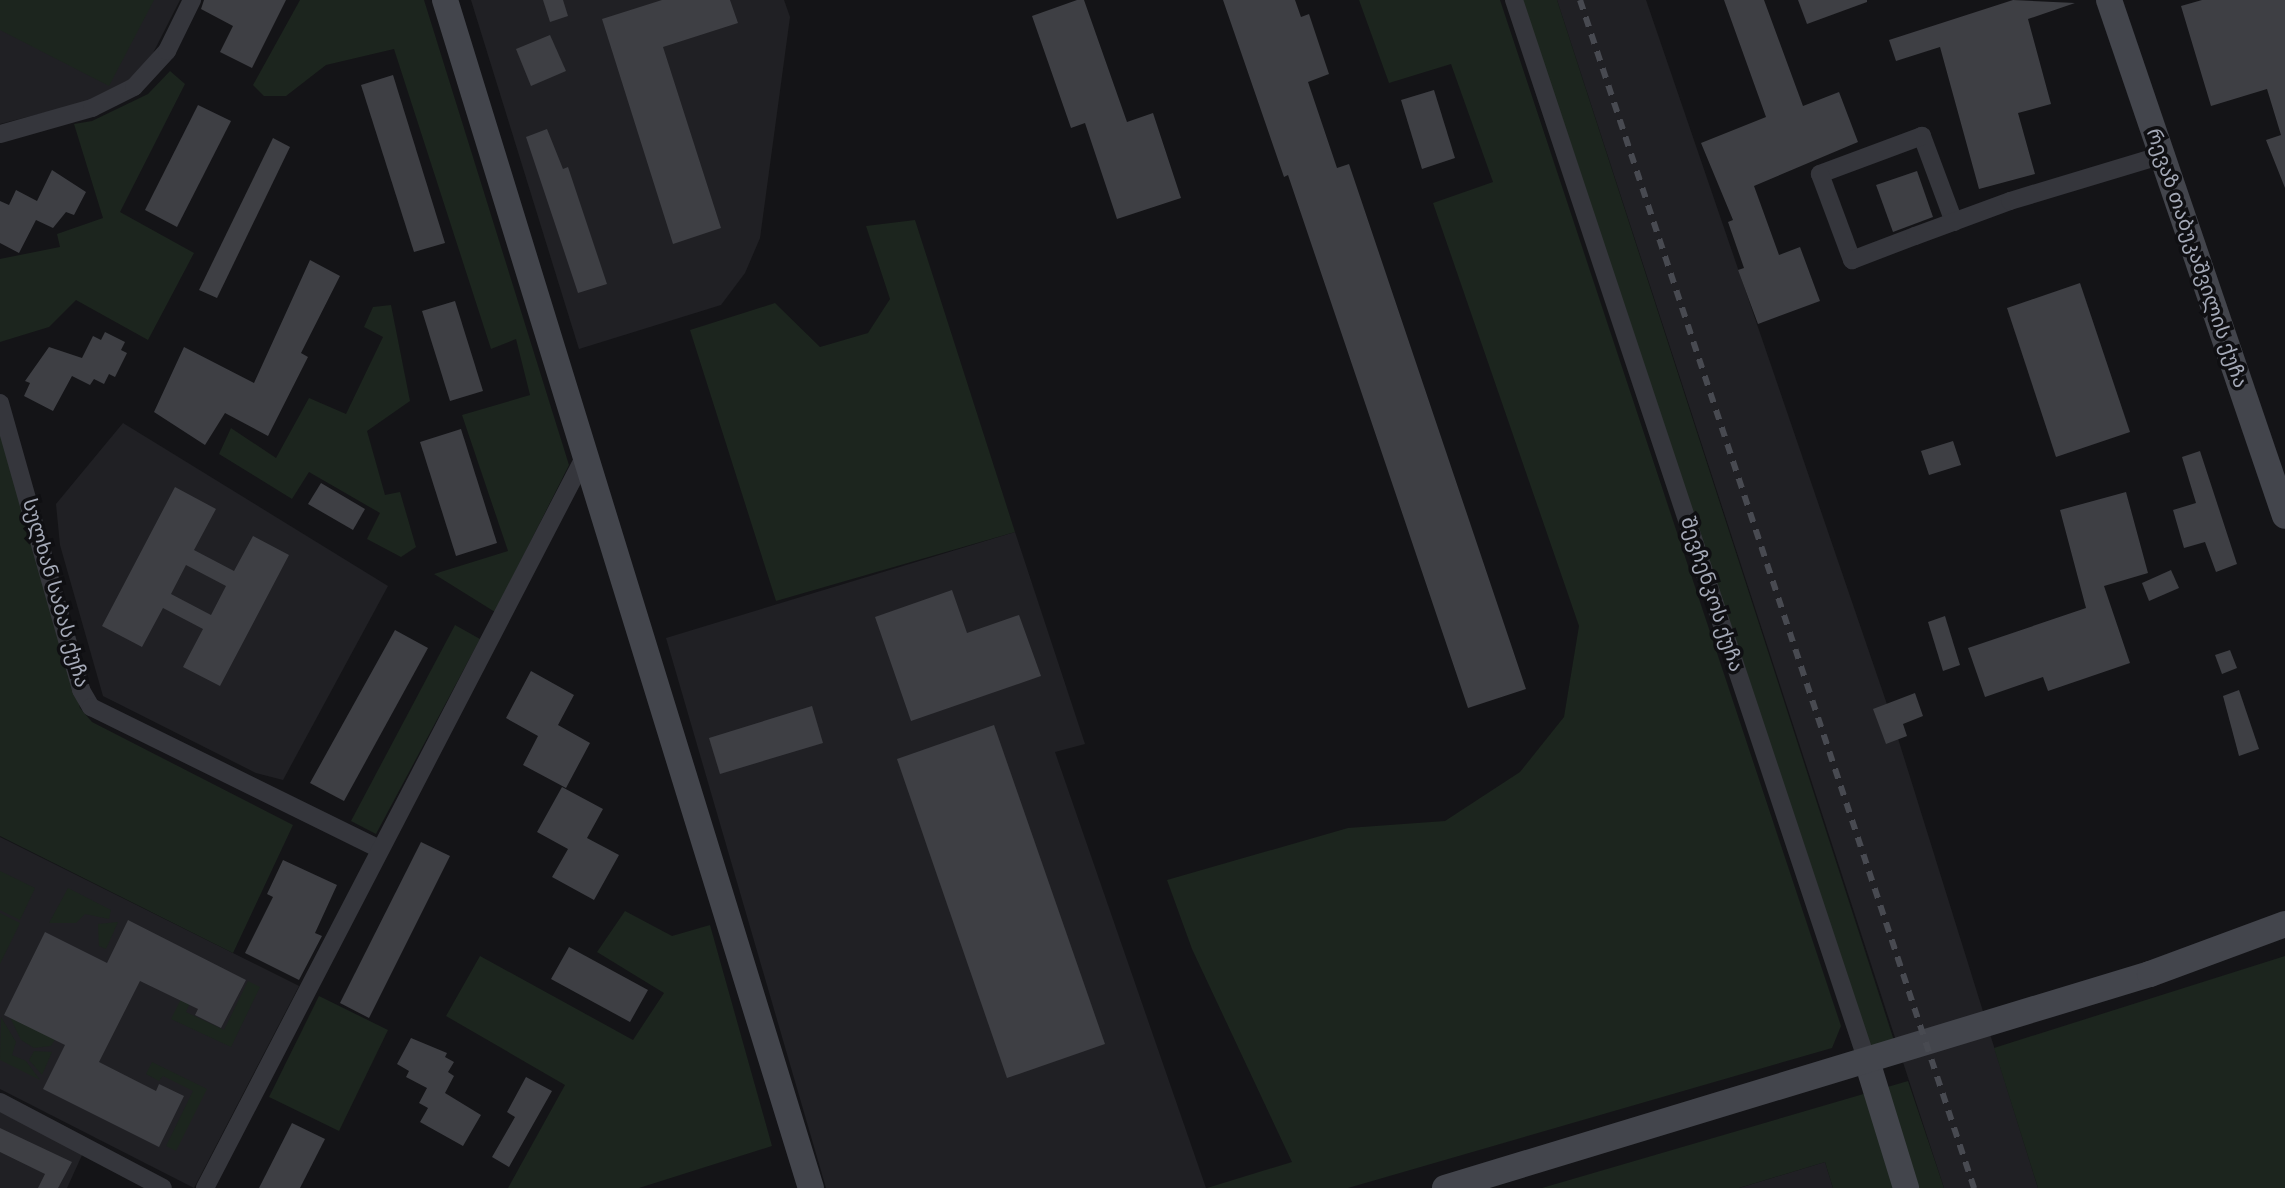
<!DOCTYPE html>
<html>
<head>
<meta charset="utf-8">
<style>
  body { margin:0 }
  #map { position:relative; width:2285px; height:1188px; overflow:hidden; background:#141417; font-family:"Fira Sans Condensed","Noto Sans Georgian",sans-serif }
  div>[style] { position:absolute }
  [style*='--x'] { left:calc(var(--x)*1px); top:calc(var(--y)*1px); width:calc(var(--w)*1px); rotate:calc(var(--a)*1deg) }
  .built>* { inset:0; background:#202024 }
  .green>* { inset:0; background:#1c251e }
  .building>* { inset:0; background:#3e3f44 }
  .street>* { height:18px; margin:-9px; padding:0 9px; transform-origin:9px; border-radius:9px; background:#35363c }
  .secondary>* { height:26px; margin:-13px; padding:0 13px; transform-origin:13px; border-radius:13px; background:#43454c }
  .rail>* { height:6px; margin-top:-3px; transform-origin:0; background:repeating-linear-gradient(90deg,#484a51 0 10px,transparent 0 18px) }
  span { translate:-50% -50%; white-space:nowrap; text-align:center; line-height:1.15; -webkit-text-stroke:7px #0f0f12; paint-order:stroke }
  .street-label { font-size:20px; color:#a5aab8 }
</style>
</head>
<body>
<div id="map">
  <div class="built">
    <i style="clip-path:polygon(0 0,180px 0,151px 57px,127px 82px,94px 100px,0 124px)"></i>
    <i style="clip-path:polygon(471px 0,784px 0,790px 17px,760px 238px,745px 273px,721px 305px,579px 349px)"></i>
    <i style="clip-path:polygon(1557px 0,1646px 0,1891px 716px,2038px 1188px,1944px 1188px)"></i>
    <i style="clip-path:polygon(123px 423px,388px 586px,283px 780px,256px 773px,103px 696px,60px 545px,56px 504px)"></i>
    <i style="clip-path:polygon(1015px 532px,1085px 744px,1055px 752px,1206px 1188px,826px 1188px,666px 638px)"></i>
    <i style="clip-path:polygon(0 837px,299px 986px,194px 1188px,0 1089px)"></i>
    <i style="clip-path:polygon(0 1112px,83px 1153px,67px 1188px,0 1188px)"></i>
    <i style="clip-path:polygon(1825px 1162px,1833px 1188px,1739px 1188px)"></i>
  </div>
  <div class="green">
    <i style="clip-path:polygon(0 0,154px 0,109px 86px,0 30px)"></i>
    <i style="clip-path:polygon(300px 0,424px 0,569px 465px,495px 612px,434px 574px,508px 551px,462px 415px,530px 395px,516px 339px,491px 349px,394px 49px,326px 65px,286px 96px,264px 96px,253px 85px)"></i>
    <i style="clip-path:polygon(1359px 0,1500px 0,1841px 1026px,1832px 1048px,1348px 1188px,1207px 1188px,1292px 1162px,1192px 949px,1167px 880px,1348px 828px,1445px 821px,1520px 772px,1564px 717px,1579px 626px,1433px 203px,1493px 182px,1451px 64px,1389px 83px)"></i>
    <i style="clip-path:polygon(1514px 0,1557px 0,1898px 1053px,1867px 1061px)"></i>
    <i style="clip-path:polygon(170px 71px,185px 84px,120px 212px,194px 253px,148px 340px,76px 300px,49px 327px,0 342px,0 259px,60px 247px,57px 234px,103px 218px,74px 124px,92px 121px,148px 94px)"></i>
    <i style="clip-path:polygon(915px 220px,1015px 532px,776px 601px,690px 330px,775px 303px,820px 347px,868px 333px,890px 299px,866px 226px)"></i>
    <i style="clip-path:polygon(391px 305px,410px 401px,367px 431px,385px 495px,400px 492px,416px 547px,401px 557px,367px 539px,380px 513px,309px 472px,292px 499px,219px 454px,231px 428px,276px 458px,309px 398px,346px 414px,383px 337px,364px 327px,373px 307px)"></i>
    <i style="clip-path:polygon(0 417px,80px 708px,92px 722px,293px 825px,233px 953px,0 836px)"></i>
    <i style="clip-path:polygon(455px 625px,480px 639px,376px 834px,351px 821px)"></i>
    <i style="clip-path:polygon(0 871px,35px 888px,20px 920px,0 910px)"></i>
    <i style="clip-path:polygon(68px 888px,111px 910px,109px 919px,85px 914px,76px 923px,49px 923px)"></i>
    <i style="clip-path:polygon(625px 911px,672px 936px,710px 925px,772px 1146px,639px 1188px,508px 1188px,565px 1085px,446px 1016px,480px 956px,633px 1040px,664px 993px,597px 952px)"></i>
    <i style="clip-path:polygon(0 913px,20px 923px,0 964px)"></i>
    <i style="clip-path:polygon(118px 922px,106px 949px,99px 946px,98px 924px)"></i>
    <i style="clip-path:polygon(2285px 956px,2285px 1188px,2038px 1188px,1994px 1048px)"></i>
    <i style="clip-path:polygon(248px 981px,260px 987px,231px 1047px,171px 1019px,181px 999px,190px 1003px,186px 1012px,224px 1030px)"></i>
    <i style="clip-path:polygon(319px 996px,388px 1030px,339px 1131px,269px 1097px)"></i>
    <i style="clip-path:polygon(7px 1011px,57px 1036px,51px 1046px,34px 1048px,21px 1040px)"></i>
    <i style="clip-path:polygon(1px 1017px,16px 1042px,12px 1055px,26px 1061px,40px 1080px,0 1060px)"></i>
    <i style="clip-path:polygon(34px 1051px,52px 1052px,42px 1075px,29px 1060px)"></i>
    <i style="clip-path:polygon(152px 1062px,207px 1089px,176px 1151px,166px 1146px,193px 1091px,163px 1076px,159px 1081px,146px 1074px)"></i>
    <i style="clip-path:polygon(1908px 1081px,1944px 1188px,1833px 1188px,1825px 1162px,1739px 1188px,1542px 1188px)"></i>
  </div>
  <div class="building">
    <i style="clip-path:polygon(204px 0,286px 0,252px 68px,220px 52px,233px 26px,201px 9px)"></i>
    <i style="clip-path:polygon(543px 0,563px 0,568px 16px,550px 22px)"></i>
    <i style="clip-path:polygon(662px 0,730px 0,738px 23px,663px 47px,721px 228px,673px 244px,602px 19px)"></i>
    <i style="clip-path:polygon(1077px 0,1084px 0,1127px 122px,1153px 113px,1181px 198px,1117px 219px,1085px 123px,1071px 128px,1032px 16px)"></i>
    <i style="clip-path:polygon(1223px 0,1295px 0,1301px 17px,1309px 14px,1329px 74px,1308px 82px,1337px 168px,1349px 164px,1526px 689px,1468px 708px,1288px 175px,1284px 177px)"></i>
    <i style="clip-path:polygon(1724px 0,1764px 0,1803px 106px,1839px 92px,1858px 142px,1754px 186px,1779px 255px,1800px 247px,1820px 301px,1758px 324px,1738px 270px,1744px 268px,1728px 222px,1733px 220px,1701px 143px,1766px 117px)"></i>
    <i style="clip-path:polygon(1798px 0,1867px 0,1867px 2px,1807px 24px)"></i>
    <i style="clip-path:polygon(2013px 0,2075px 3px,2028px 19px,2051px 104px,2018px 113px,2035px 174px,1979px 189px,1940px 47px,1896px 61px,1889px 40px)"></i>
    <i style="clip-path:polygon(2202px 0,2285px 0,2285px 188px,2266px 140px,2281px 135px,2267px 89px,2211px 106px,2181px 6px)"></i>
    <i style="clip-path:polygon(550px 35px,566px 71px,531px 86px,516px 49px)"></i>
    <i style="clip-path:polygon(393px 75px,445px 243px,414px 252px,361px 85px)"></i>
    <i style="clip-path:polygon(1434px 90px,1455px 158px,1422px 169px,1401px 100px)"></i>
    <i style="clip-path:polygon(198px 105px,231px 121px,177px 227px,145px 210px)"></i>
    <i style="clip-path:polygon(547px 129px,563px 169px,568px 167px,607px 284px,578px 293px,526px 137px)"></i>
    <i style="clip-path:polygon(273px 138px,290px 147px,217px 298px,199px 290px)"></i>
    <i style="clip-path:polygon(52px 170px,86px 192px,74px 215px,66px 212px,53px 228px,36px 220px,19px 253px,0 243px,0 201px,9px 205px,16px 190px,37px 201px)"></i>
    <i style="clip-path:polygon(1917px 171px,1933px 217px,1893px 232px,1876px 185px)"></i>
    <i style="clip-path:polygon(310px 260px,340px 276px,301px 353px,308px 357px,268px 436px,225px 413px,205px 445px,154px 412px,184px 347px,254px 383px)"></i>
    <i style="clip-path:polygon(2080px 283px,2130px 432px,2056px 457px,2007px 308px)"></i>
    <i style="clip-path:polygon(455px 301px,483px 391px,450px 401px,422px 311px)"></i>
    <i style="clip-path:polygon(105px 332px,125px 342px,121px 350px,127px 353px,115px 377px,109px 374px,104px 384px,94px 379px,90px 385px,72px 376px,53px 411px,24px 396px,30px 383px,25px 381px,49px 347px,82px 358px,93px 336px,101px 340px)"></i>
    <i style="clip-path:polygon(461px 429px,497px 543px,456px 556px,420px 442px)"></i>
    <i style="clip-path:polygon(1953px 441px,1961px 465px,1929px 475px,1921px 451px)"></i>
    <i style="clip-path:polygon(2200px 451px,2237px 564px,2216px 572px,2205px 542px,2184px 548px,2173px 510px,2196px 503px,2182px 457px)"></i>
    <i style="clip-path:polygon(321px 483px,365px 509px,353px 530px,308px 504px)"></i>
    <i style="clip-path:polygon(evenodd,175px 487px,216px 509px,194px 550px,234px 571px,253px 536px,289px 555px,220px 686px,183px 667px,203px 629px,163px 608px,142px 647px,102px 626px,175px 487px,186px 565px,226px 586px,211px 615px,171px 594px,186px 565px)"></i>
    <i style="clip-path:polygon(2126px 492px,2148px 573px,2104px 586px,2130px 663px,2048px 691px,2043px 677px,1985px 697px,1968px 648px,2086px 608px,2060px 510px)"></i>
    <i style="clip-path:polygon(2171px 570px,2179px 588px,2149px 601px,2142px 583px)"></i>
    <i style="clip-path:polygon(952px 590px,967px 633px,1019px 615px,1041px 676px,911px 721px,875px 617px)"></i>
    <i style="clip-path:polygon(1945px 616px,1960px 665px,1943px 671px,1928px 622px)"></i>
    <i style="clip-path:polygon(395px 630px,428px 648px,344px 801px,310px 783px)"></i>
    <i style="clip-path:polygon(2230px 650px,2237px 668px,2222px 674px,2215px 655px)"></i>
    <i style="clip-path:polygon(531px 671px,574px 695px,558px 725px,590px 743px,566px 788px,523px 765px,538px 736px,506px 718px)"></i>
    <i style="clip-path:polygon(2239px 690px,2259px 749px,2239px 756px,2223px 696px)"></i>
    <i style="clip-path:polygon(1915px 693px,1923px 716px,1903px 724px,1907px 736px,1886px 744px,1873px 709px)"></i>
    <i style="clip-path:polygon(812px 706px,823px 743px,720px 774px,709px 738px)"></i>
    <i style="clip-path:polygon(994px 725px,1105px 1044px,1007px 1078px,897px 759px)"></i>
    <i style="clip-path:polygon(562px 787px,603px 809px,587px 838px,619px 855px,594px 900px,552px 877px,568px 849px,537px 832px)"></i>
    <i style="clip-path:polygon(421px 842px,450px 856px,369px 1018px,340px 1003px)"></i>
    <i style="clip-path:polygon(283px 860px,337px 885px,315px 933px,322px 936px,299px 980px,245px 953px,273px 897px,267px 894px)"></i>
    <i style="clip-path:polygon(128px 920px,246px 980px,221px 1028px,195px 1015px,198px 1009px,140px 981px,99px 1062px,156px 1091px,159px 1084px,184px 1096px,159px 1147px,43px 1089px,65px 1045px,4px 1015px,45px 932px,107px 963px)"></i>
    <i style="clip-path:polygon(569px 947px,648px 990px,630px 1022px,551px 979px)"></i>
    <i style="clip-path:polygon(411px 1038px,447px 1053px,445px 1057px,454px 1062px,448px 1072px,454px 1076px,445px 1093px,481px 1115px,463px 1146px,420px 1122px,428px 1108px,419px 1103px,427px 1088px,406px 1077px,409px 1071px,397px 1064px)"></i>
    <i style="clip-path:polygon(526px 1077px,552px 1091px,509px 1167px,492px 1157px,515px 1117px,507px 1112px)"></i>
    <i style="clip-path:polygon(292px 1123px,325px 1139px,300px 1188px,259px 1188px)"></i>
    <i style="clip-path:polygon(0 1128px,72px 1162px,58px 1188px,38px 1188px,45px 1174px,0 1152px)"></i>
  </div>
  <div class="street">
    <i style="--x:1514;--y:0;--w:1118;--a:71.6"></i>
    <i style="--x:0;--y:134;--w:96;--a:-15.8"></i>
    <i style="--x:92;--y:108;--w:47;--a:-26.6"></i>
    <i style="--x:134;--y:87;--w:49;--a:-47.5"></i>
    <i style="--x:167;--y:51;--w:57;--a:-63.9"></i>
    <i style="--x:1954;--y:222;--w:92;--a:-110.4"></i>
    <i style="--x:1922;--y:136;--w:109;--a:159.6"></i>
    <i style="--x:1820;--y:174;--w:92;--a:69.6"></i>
    <i style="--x:1852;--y:260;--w:67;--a:-20.9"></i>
    <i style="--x:1915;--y:236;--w:101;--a:-20.2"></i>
    <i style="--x:2010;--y:201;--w:159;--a:-16.8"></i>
    <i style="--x:0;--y:403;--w:298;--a:74.2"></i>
    <i style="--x:81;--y:690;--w:20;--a:60"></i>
    <i style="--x:91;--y:707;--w:319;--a:26.2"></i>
    <i style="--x:0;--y:1102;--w:184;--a:27.8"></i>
    <i style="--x:205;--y:1188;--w:825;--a:-62.57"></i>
  </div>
  <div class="secondary">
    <i style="--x:445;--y:0;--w:1243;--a:72.88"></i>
    <i style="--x:2109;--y:0;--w:545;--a:71.17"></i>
    <i style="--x:1867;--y:1061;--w:133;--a:72.9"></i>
    <i style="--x:1445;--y:1188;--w:737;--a:-16.89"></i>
    <i style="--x:2150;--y:974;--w:144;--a:-20.3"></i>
  </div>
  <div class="rail">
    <i style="--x:1580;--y:0;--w:1252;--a:71.65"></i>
  </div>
  <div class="street-label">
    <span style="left:2197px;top:258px;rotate:71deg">რევაზ თაბუკაშვილის ქუჩა</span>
    <span style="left:56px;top:593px;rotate:74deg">სულხან საბას ქუჩა</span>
    <span style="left:1712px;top:594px;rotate:72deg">შევჩენკოს ქუჩა</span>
  </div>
</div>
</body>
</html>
